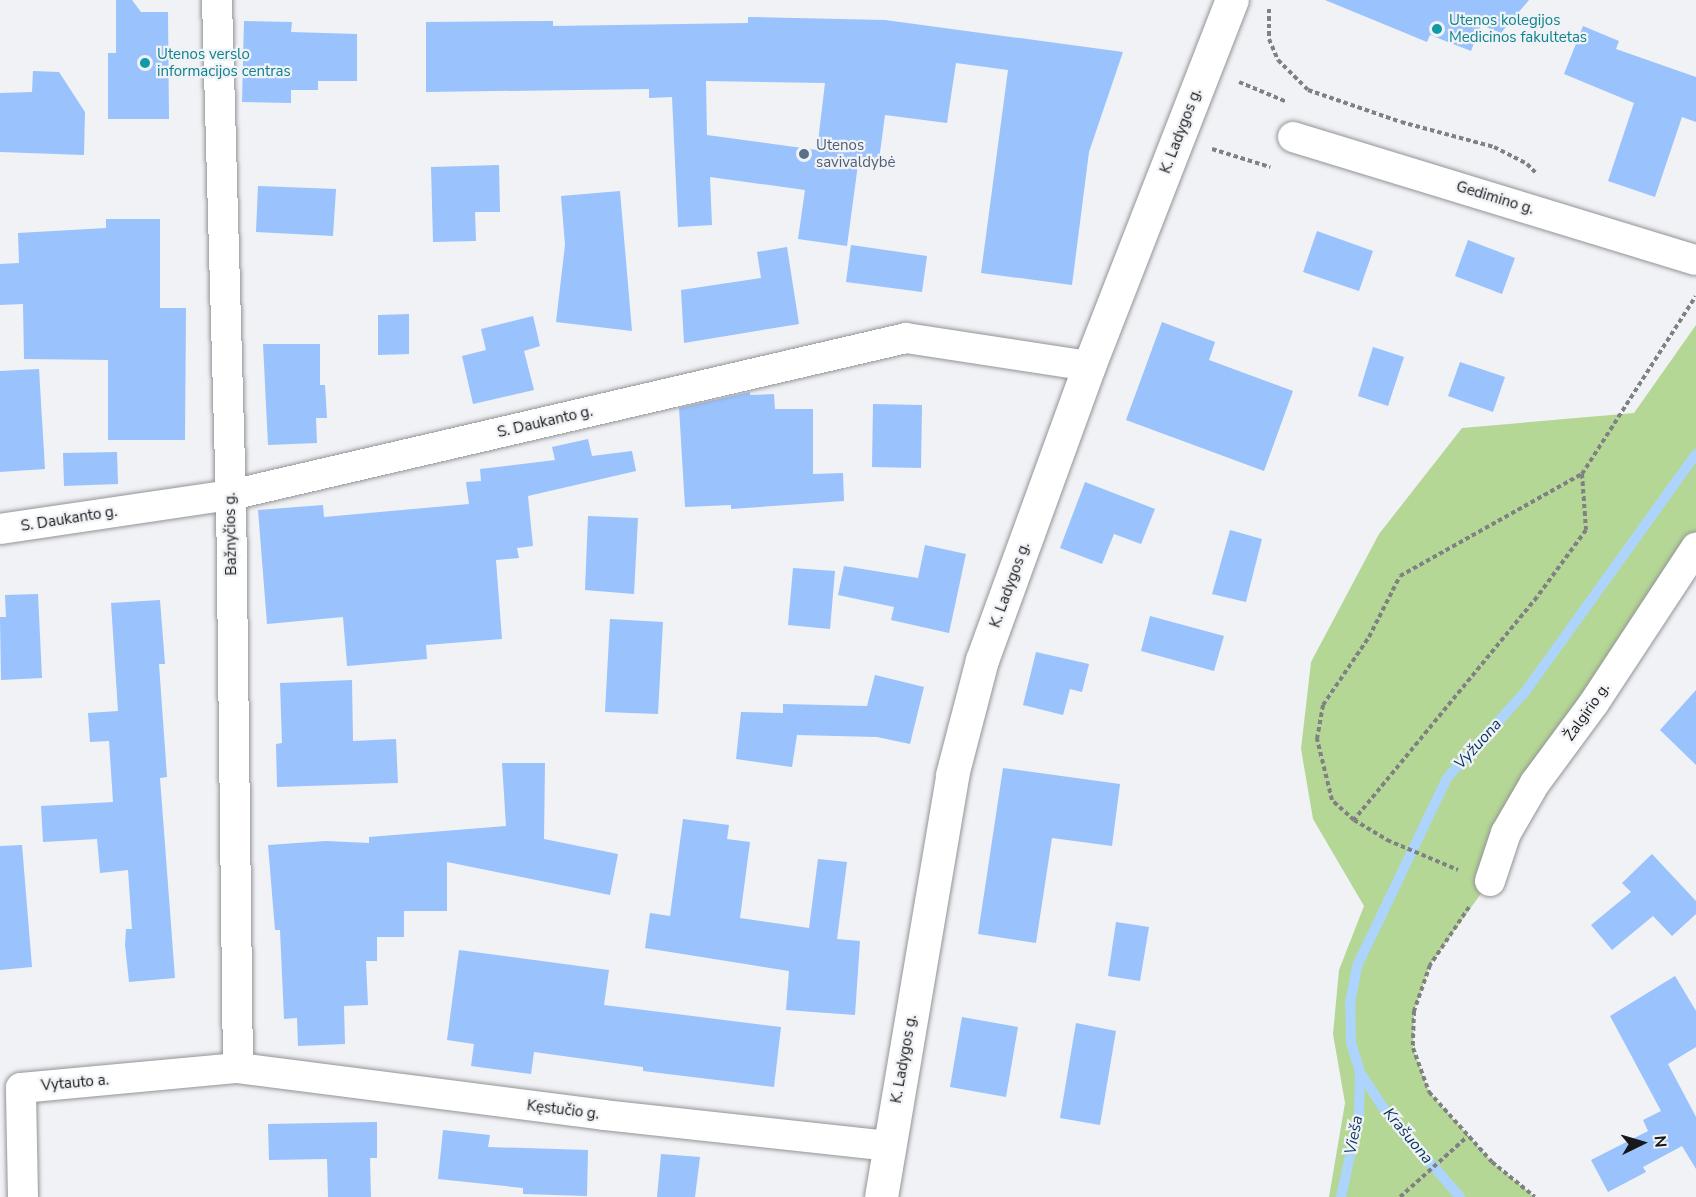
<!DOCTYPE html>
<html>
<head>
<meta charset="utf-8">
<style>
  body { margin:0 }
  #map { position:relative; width:1696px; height:1197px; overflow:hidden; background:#f0f2f5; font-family:"Nunito Sans",sans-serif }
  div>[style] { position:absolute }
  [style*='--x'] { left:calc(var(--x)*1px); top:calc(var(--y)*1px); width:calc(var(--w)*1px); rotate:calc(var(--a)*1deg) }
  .green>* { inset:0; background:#b5d795 }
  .stream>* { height:10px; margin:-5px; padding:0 5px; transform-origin:5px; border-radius:5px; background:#add4fd }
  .building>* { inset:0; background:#9ac2fd }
  .path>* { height:4px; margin-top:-2px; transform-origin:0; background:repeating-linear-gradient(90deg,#808183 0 4.5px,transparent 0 7.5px) }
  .roads { filter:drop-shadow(0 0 2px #939497) drop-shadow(0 0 2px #939497) }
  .street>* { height:30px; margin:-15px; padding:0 15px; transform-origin:15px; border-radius:15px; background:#fff }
  .primary>* { height:33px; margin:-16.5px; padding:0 16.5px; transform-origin:16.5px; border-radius:16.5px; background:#fff }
  .dots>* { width:16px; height:16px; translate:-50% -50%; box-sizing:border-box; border:3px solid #f0f2f5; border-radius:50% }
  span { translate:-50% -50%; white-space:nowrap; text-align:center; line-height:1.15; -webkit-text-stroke:4.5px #f0f2f5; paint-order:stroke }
  .culture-label { font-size:15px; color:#0d838f }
  .left { translate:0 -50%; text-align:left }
  .street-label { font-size:15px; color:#171819 }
  .service-label { font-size:15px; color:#4e5e75 }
  .water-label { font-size:16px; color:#03355f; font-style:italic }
  .north { position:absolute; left:1612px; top:1113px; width:60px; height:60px; -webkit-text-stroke:4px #f0f2f5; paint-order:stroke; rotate:85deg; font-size:16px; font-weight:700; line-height:24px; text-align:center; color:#171819 }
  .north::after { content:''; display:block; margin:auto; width:21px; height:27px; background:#171819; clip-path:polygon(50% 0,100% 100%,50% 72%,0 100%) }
</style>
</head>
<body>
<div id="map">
  <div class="green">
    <i style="clip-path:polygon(1696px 325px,1696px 539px,1490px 881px,1430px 965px,1414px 1011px,1413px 1048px,1429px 1092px,1492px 1162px,1535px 1197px,1329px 1197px,1345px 1103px,1333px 1034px,1339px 970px,1364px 906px,1313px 819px,1301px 749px,1311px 662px,1379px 534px,1462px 428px,1634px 413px)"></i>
  </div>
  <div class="stream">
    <i style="--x:1341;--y:1197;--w:84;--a:-77.6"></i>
    <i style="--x:1359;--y:1115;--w:43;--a:-88.7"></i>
    <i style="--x:1460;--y:1197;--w:116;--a:-130.8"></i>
    <i style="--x:1384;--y:1109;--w:44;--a:-123"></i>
    <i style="--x:1360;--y:1072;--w:31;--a:-107"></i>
    <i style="--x:1351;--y:1042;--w:39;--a:-91"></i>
    <i style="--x:1350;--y:1003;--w:38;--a:-79"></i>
    <i style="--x:1357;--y:966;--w:208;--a:-64.4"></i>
    <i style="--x:1447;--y:778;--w:116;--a:-47.8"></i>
    <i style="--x:1525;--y:692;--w:293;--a:-54.3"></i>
  </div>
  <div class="building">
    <i style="clip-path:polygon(116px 0,132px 0,141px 12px,168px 12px,169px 119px,108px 119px,108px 53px,116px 53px)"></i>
    <i style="clip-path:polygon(1325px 0,1529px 0,1501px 33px,1481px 25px,1471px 51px,1430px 35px,1427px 42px)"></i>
    <i style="clip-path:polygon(evenodd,748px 17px,885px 20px,1123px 52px,1089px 152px,1072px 285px,981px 273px,1008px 70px,956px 63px,947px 123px,885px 115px,879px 160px,859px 157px,847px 246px,798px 239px,805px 190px,710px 177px,712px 225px,678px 227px,672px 97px,649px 98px,649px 89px,426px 92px,426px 22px,553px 21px,553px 26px,748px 23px,748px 17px,706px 81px,825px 83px,817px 150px,707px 135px,706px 81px)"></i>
    <i style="clip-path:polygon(244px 21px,292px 22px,291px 32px,357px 34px,357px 81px,318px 81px,318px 90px,291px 90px,291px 103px,242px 102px)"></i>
    <i style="clip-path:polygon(1583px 26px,1619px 41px,1616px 49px,1696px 77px,1696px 122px,1682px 117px,1655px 197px,1608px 181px,1634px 103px,1564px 74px)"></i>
    <i style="clip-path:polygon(33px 71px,59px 72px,85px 112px,84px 155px,0 152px,0 93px,32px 92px)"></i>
    <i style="clip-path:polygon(499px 165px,500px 212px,475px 212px,476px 241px,433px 242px,431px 167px)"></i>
    <i style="clip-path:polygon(258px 186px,336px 189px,333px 236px,256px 232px)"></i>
    <i style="clip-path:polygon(620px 191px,632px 331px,556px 322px,565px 245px,561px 196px)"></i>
    <i style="clip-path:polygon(106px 219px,160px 219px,160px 308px,186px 308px,185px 440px,108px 440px,108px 360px,24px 359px,23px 304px,0 305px,0 264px,19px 263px,18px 233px,106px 228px)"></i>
    <i style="clip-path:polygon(1317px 231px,1373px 251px,1359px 291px,1303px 272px)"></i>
    <i style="clip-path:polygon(1468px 240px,1515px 258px,1502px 294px,1455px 276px)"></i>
    <i style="clip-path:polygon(851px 245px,927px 256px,922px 292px,846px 282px)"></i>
    <i style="clip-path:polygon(787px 247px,799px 324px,684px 343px,681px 290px,761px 278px,757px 252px)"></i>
    <i style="clip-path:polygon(409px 314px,409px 354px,378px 355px,378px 315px)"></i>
    <i style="clip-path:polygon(533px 316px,540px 346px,524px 351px,534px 390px,473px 404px,462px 356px,486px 350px,481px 329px)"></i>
    <i style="clip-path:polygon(1162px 322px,1215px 342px,1209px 360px,1293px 391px,1264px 471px,1126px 420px)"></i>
    <i style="clip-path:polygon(263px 344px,320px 344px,320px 385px,325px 385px,327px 418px,316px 418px,317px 443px,268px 445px)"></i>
    <i style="clip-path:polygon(1373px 347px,1404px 357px,1388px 406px,1358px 396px)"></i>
    <i style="clip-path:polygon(1460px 362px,1505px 377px,1493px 412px,1448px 396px)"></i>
    <i style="clip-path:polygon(39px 369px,45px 469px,0 472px,0 371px)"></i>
    <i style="clip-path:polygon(750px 392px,750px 395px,774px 394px,775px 409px,813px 409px,813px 474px,843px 473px,844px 501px,731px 509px,731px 505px,685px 507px,679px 408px)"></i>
    <i style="clip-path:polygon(873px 404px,922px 405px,921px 468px,872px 467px)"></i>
    <i style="clip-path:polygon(588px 439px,592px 456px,632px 451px,636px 471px,528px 496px,533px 546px,517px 548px,519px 558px,496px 560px,502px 639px,426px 645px,427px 659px,347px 666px,343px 617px,267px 624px,258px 510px,323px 505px,324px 517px,469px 504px,466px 482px,481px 481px,480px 469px,555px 460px,552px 447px)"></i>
    <i style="clip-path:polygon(117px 452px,118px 484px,64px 486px,63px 453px)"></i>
    <i style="clip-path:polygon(1085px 482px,1155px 509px,1141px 544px,1114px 534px,1102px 564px,1060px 548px)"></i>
    <i style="clip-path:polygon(588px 516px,638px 518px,634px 594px,585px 590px)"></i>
    <i style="clip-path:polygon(1230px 530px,1262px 539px,1246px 602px,1212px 594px)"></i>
    <i style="clip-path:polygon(925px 545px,966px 554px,949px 633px,891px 620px,894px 607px,838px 595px,844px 566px,918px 578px)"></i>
    <i style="clip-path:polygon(793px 568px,835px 571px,830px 629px,788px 625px)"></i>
    <i style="clip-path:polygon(38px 594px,42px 678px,1px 680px,0 617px,6px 617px,5px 595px)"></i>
    <i style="clip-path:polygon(160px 600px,165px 664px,159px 664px,167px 777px,160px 778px,175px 978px,129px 982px,125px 945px,126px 929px,132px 929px,128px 870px,100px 873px,97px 839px,43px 842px,41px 806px,113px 802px,109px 741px,90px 742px,88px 713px,118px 711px,111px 603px)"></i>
    <i style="clip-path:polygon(1150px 616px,1224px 636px,1214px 671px,1141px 651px)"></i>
    <i style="clip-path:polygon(610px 619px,663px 622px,658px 714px,605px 712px)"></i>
    <i style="clip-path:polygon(1036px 652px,1089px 664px,1082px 692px,1070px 689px,1063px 715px,1023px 705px)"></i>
    <i style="clip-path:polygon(875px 675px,924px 687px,910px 744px,877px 737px,797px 735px,792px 767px,736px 759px,741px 712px,783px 713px,783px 704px,867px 706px)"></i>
    <i style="clip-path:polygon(352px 680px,353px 741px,396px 739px,398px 783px,277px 787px,276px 744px,282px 743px,280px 683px)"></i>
    <i style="clip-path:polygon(1696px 690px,1696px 765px,1660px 730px)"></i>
    <i style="clip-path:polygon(502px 763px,545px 763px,544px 839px,618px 854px,610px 895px,447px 862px,447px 911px,404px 911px,404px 937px,377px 937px,377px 961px,366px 961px,368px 1005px,344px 1006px,345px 1044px,298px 1046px,297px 1018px,284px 1019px,280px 930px,275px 930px,268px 845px,326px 841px,369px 843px,369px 837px,506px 826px)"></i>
    <i style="clip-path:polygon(1003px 768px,1120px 784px,1112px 846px,1052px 838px,1036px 943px,978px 934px)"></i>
    <i style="clip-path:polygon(683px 819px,729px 825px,727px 839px,750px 842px,740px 918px,809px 928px,818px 859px,847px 862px,837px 939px,860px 941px,855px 1015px,786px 1010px,789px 971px,645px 948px,650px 913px,670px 916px)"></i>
    <i style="clip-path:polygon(22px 845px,32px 967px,0 970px,0 846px)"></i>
    <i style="clip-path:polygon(1652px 854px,1696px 901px,1696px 914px,1672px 936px,1653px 916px,1612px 950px,1591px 925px,1631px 892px,1622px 883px)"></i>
    <i style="clip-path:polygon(1116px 922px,1149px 927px,1140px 981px,1108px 976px)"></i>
    <i style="clip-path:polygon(459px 950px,609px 970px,604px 1005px,781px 1027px,774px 1087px,643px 1071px,643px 1067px,534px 1052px,531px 1074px,471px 1066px,474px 1044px,447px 1040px)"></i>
    <i style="clip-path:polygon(1675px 976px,1696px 1011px,1696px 1047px,1668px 1064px,1696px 1117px,1696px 1169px,1682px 1146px,1643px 1167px,1646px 1172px,1608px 1192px,1591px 1160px,1648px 1131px,1643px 1120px,1661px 1111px,1610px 1016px)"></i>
    <i style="clip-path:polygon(962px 1017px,1018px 1027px,1006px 1097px,950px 1087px)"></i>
    <i style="clip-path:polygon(1076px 1023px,1116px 1031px,1100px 1125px,1060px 1118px)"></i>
    <i style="clip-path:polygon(377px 1122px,377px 1158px,370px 1158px,371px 1197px,328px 1197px,327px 1159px,269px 1160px,268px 1124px)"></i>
    <i style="clip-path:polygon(443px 1130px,490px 1135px,488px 1147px,588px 1150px,587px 1196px,523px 1194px,523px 1188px,438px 1179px)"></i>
    <i style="clip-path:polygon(661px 1154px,700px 1157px,695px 1197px,657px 1197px)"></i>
  </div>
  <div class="path">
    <i style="--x:1269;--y:9;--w:30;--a:90"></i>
    <i style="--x:1269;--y:39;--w:23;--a:67"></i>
    <i style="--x:1278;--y:60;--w:42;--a:45"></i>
    <i style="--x:1308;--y:90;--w:98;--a:19"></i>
    <i style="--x:1401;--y:122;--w:96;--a:15"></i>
    <i style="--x:1494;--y:147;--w:37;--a:27"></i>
    <i style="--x:1527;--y:164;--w:14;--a:45"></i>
    <i style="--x:1239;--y:82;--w:52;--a:22.6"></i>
    <i style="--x:1212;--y:149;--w:61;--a:17.2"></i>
    <i style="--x:1582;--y:474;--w:56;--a:85.9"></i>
    <i style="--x:1586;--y:530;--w:83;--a:126.2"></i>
    <i style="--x:1537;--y:597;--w:288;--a:129.4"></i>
    <i style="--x:1354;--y:820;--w:30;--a:-138"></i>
    <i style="--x:1332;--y:800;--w:63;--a:-103.8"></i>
    <i style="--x:1317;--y:739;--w:35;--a:-80"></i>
    <i style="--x:1323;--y:705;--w:82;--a:-55.9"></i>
    <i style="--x:1369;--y:637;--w:68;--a:-63.1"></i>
    <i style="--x:1400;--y:576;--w:209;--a:-29.3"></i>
    <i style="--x:1582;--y:474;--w:211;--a:-57.4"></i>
    <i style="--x:1354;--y:820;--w:39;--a:31"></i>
    <i style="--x:1387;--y:840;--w:77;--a:22.9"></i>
    <i style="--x:1469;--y:907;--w:70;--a:123.9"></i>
    <i style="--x:1430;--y:965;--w:49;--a:109.2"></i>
    <i style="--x:1414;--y:1011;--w:37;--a:92"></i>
    <i style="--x:1413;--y:1048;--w:47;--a:70"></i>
    <i style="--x:1429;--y:1092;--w:94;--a:48"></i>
    <i style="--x:1492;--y:1162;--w:55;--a:39.1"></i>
    <i style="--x:1400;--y:1197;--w:91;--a:-41.9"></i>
  </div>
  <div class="roads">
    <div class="street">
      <i style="--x:217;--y:0;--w:495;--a:88.4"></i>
      <i style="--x:231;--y:495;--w:573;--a:89.3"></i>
      <i style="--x:1293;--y:137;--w:421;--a:17"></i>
      <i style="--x:0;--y:529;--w:233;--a:-8.4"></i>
      <i style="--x:231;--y:495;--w:693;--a:-13.09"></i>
      <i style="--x:906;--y:338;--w:185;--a:8.7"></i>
      <i style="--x:1490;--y:881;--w:51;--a:-71.6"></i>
      <i style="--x:1506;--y:833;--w:58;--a:-59.9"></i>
      <i style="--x:1535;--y:783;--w:99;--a:-53.6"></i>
      <i style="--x:1594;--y:703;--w:186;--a:-56.7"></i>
      <i style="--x:23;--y:1197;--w:109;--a:-91.1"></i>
      <i style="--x:21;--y:1088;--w:218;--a:-5.3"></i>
      <i style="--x:238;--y:1068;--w:369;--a:7.3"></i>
      <i style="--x:604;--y:1115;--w:287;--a:6.2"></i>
    </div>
    <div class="primary">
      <i style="--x:881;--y:1197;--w:428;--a:-80.4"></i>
      <i style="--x:952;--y:775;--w:119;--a:-75.4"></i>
      <i style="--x:982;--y:660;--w:313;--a:-70"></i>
      <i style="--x:1089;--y:366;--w:393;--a:-68.7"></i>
    </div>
  </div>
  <div class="dots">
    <i style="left:1437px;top:29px;background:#0f9aa8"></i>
    <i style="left:145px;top:63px;background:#0f9aa8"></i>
    <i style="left:804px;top:154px;background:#5c6f8a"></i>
  </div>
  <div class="culture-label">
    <span class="left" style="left:1449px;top:29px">Utenos kolegijos<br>Medicinos fakultetas</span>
    <span class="left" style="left:157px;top:63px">Utenos verslo<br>informacijos centras</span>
  </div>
  <div class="street-label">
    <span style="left:1181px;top:131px;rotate:-69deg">K. Ladygos g.</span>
    <span style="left:1495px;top:198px;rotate:17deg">Gedimino g.</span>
    <span style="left:545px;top:422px;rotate:-13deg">S. Daukanto g.</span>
    <span style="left:69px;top:519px;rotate:-9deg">S. Daukanto g.</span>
    <span style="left:231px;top:534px;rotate:-91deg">Bažnyčios g.</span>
    <span style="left:1010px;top:585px;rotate:-70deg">K. Ladygos g.</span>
    <span style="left:1587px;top:712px;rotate:-55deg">Žalgirio g.</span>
    <span style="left:904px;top:1059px;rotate:-80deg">K. Ladygos g.</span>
    <span style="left:75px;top:1083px;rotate:-5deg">Vytauto a.</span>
    <span style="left:563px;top:1110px;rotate:7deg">Kęstučio g.</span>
  </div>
  <div class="service-label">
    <span class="left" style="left:816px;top:154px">Utenos<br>savivaldybė</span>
  </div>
  <div class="water-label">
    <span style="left:1478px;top:744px;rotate:-48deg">Vyžuona</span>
    <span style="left:1354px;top:1135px;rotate:-79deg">Vieša</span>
    <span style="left:1408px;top:1136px;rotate:50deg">Krašuona</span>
  </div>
  <div class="north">N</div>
</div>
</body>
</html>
